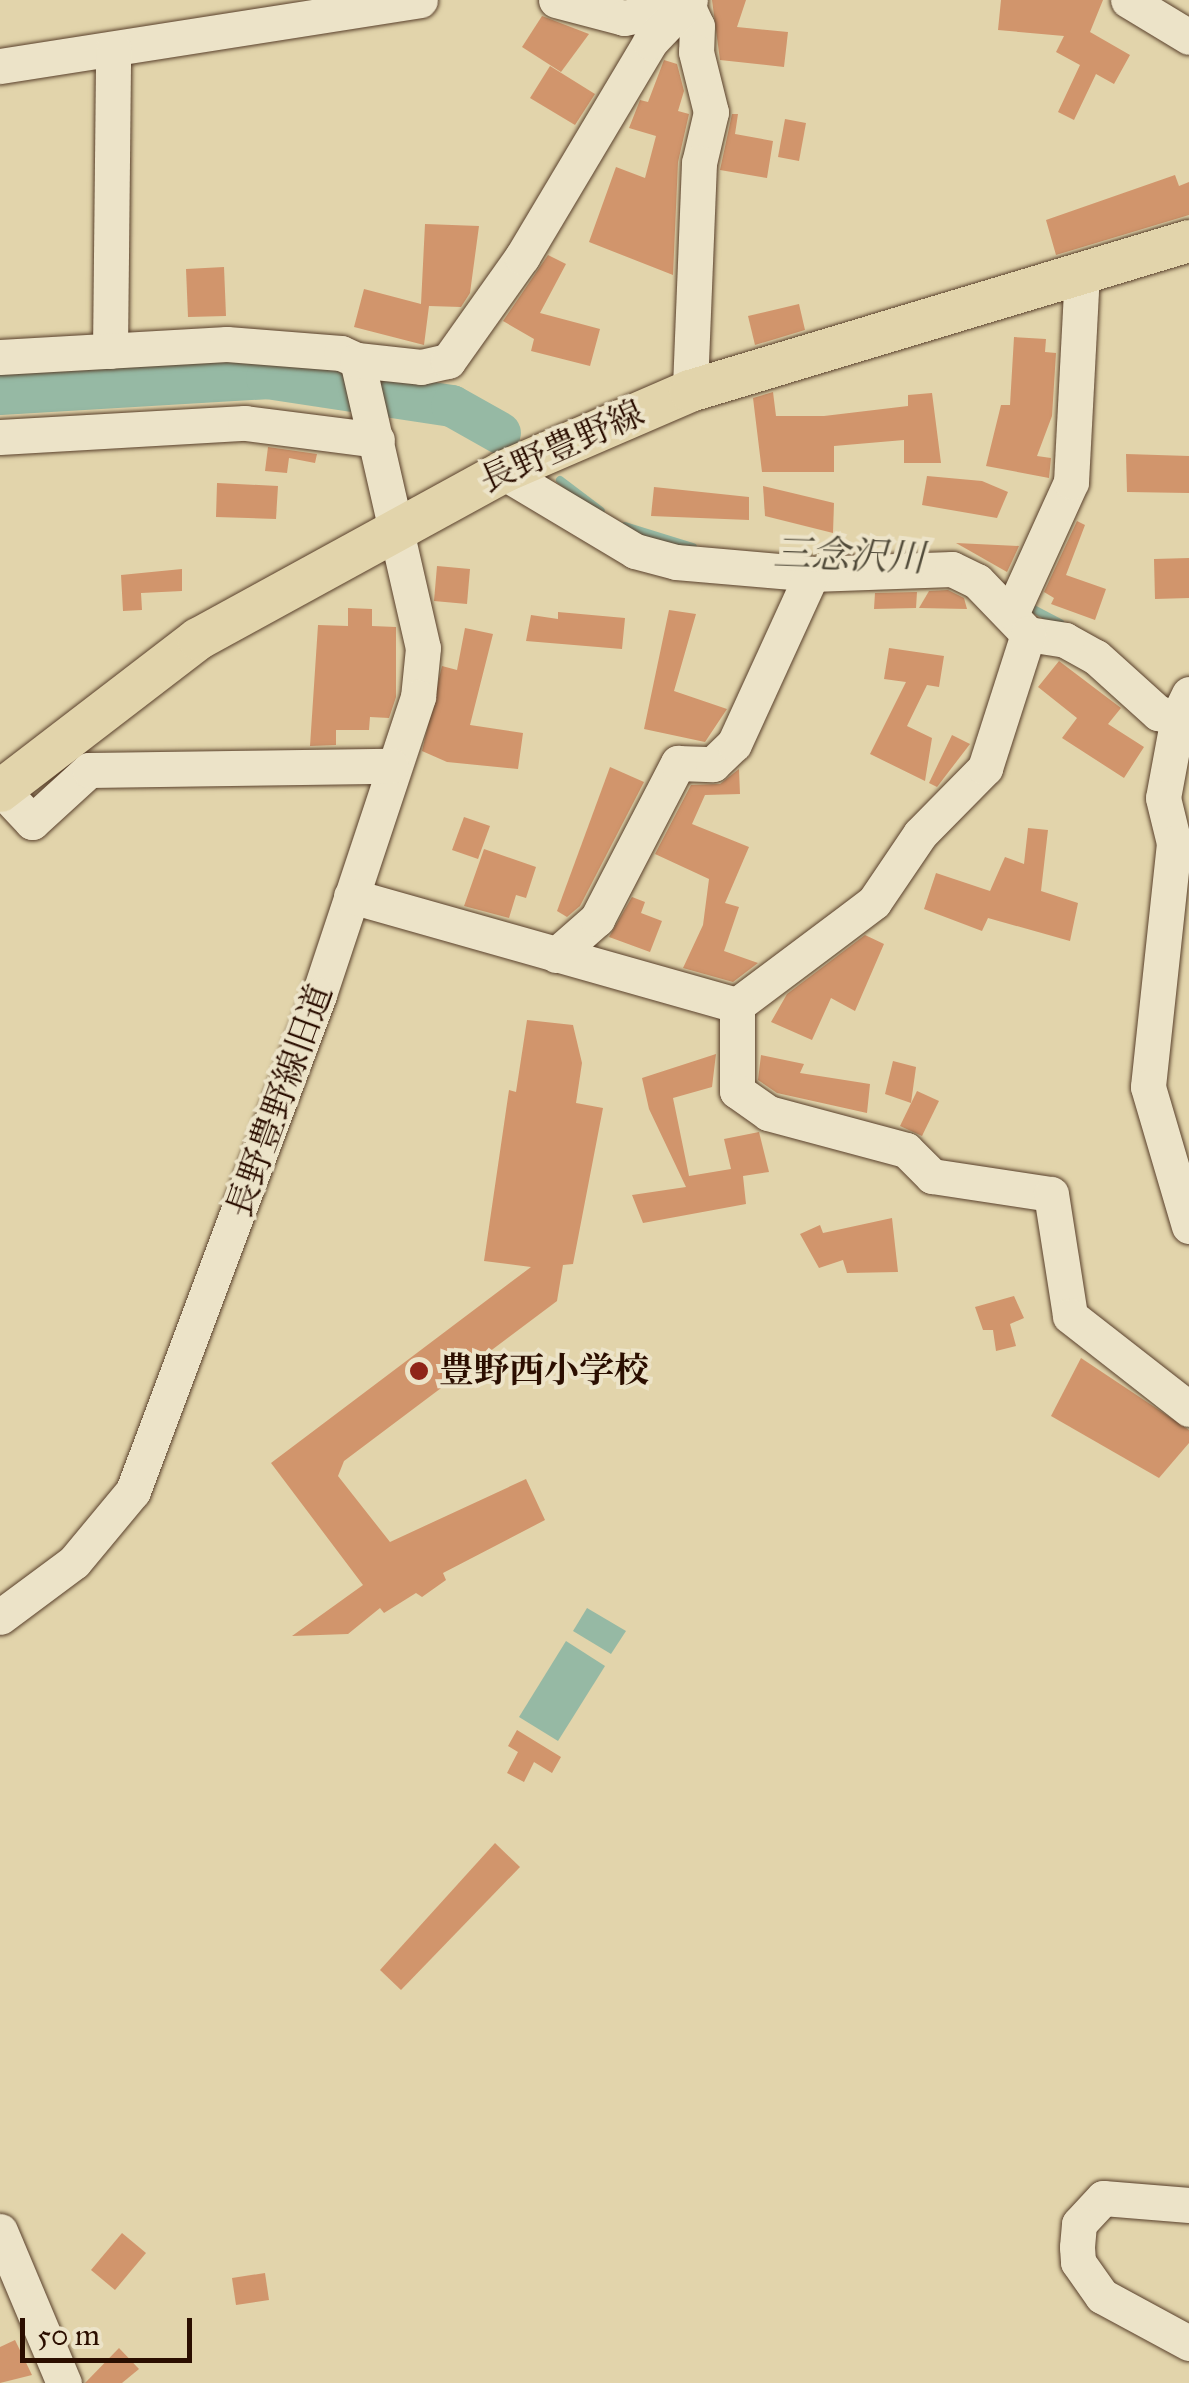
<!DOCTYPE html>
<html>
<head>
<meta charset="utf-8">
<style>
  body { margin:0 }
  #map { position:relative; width:1189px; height:2383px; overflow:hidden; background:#e2d4ab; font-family:"IM FELL Great Primer","Noto Serif JP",serif }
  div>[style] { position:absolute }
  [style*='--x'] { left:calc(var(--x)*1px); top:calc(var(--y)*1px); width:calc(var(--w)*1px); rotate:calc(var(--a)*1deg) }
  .water>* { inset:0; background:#96b9a4 }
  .stream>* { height:8px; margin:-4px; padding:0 4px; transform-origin:4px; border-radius:4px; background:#96b9a4 }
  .river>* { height:42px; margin:-21px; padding:0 21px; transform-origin:21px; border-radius:21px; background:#96b9a4 }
  .building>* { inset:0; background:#d1956c }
  .roads { filter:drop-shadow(0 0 2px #59402b) drop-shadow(0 0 2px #59402b) }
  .minor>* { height:35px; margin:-17.5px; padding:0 17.5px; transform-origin:17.5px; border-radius:17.5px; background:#ece3c8 }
  .major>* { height:42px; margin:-21px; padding:0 21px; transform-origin:21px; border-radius:21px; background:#e2d4ab }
  .dots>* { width:28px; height:28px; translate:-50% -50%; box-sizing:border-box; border:5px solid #ece3c8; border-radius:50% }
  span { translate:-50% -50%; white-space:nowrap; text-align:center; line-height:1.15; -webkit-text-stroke:8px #ece3c8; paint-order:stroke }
  .street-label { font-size:35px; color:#2b0e00 }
  .poi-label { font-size:35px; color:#2b0e00; font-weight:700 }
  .left { translate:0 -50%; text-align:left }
  .water-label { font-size:38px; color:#504a39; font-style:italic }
  .scale { position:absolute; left:20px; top:2318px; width:172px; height:45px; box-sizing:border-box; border:5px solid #2b0e00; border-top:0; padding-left:12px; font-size:30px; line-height:35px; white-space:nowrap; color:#2b0e00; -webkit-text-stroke:8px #ece3c8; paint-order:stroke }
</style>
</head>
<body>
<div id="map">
  <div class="water">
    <i style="clip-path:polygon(587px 1608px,626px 1631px,611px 1654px,573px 1631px)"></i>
    <i style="clip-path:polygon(566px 1641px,605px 1666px,558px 1741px,519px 1717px)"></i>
  </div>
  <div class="stream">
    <i style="--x:560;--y:480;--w:51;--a:37.1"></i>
    <i style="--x:625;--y:526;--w:71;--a:17.2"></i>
    <i style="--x:1024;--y:604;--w:41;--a:27.8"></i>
  </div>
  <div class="river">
    <i style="--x:0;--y:394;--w:267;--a:-3.4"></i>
    <i style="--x:267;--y:378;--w:187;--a:8.6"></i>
    <i style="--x:452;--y:406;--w:55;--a:29.4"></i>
  </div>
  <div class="building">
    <i style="clip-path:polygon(712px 0,746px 0,737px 27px,788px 32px,784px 67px,720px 60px)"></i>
    <i style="clip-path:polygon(1001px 0,1103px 0,1090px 32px,1130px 55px,1114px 84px,1096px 74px,1074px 120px,1058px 112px,1080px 65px,1056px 52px,1064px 36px,998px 30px)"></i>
    <i style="clip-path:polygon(542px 16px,589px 34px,561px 72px,522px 47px)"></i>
    <i style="clip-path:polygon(664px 60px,677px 64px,684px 91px,678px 111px,689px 114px,678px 162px,673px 275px,589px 242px,616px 167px,645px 178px,656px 136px,629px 128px,640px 100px,648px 102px)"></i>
    <i style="clip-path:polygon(550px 66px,595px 94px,575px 125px,530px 98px)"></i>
    <i style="clip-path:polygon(732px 114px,738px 114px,735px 134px,773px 141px,767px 178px,720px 170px)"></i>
    <i style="clip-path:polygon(785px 119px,806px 123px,799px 161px,778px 157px)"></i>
    <i style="clip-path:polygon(1175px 175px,1179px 186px,1189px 182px,1189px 215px,1056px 255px,1046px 220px)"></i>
    <i style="clip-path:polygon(425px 224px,479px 226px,470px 293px,461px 307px,429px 306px,424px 345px,354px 327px,364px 289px,421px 304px)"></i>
    <i style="clip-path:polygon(548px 255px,566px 264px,540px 313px,600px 329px,590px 366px,531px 351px,534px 339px,503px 321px)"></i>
    <i style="clip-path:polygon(224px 267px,226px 316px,188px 317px,186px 269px)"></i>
    <i style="clip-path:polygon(799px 304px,805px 330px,755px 345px,748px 316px)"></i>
    <i style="clip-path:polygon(1014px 337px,1046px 339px,1045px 352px,1056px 353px,1052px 416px,1037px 456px,1051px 458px,1049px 478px,986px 466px,1001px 405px,1010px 405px)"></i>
    <i style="clip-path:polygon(773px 392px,776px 416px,824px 416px,908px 406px,908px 395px,932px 393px,941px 463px,904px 463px,904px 440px,834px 446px,834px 472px,762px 472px,753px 398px)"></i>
    <i style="clip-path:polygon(268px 447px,317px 454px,315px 463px,289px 458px,287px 473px,265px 471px)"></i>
    <i style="clip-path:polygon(1126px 454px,1189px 456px,1189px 493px,1127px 492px)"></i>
    <i style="clip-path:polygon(927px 476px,982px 481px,1008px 492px,997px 518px,922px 505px)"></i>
    <i style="clip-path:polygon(217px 483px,278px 486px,276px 519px,216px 517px)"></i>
    <i style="clip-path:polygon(763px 486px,834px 503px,833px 533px,765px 516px)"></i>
    <i style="clip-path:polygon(654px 487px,749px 497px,749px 520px,651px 516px)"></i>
    <i style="clip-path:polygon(1077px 521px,1085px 525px,1066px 575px,1106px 589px,1095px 620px,1051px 604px,1054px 598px,1044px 592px)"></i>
    <i style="clip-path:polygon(956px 543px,1019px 546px,1007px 572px)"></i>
    <i style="clip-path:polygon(1189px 558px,1189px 598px,1155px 599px,1154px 559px)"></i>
    <i style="clip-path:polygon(437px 566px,470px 569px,467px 604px,434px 601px)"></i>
    <i style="clip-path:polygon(182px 569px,182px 591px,141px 593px,142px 610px,123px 611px,121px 575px)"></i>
    <i style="clip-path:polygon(948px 590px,964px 598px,967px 609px,919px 608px,929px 591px)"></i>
    <i style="clip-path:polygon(917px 592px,916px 608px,874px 609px,875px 593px)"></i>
    <i style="clip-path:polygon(348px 608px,372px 609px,372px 626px,396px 627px,396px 697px,389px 718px,370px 717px,369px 730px,336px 730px,336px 745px,310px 746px,318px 625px,348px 626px)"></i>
    <i style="clip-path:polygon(669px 610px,696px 614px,674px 691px,727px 709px,705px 742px,644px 729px)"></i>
    <i style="clip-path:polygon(558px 612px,625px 618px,622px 649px,526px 641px,531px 615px,558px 619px)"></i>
    <i style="clip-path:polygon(465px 628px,493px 634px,470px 725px,523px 733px,518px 769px,447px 762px,422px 751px,442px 666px,457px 670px)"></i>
    <i style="clip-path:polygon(889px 648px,944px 656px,939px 687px,927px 685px,907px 726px,932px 738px,925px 781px,870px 754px,906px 682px,884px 679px)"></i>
    <i style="clip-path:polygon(1059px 661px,1121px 708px,1108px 724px,1144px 747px,1124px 778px,1062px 738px,1077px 718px,1038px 687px)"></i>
    <i style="clip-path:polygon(952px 735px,970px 744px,937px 787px,929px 783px)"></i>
    <i style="clip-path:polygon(610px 767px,644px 782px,580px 906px,567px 917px,557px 911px)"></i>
    <i style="clip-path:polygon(739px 769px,740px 794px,705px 795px,692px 824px,749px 847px,725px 903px,739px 907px,724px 951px,758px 963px,733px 982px,683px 968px,703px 925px,709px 879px,655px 854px,691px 785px,720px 784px)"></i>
    <i style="clip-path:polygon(464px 817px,490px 826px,478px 859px,452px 850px)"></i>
    <i style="clip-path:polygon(1028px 828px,1048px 830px,1041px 891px,1078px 903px,1070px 941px,988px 918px,982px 931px,924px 909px,936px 873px,990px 891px,1005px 857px,1024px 864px)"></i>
    <i style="clip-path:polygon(484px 849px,536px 867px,526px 898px,516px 895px,509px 918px,464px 906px)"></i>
    <i style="clip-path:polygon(632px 897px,645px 902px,641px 913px,662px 921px,650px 952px,609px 937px)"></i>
    <i style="clip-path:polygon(865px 935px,884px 944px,855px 1011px,831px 998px,812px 1040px,771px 1022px,787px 994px)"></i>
    <i style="clip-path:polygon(527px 1020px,573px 1025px,582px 1063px,576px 1103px,603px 1108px,573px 1264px,563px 1265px,557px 1301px,344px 1461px,338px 1476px,390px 1542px,526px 1479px,545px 1520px,443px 1573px,446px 1580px,422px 1597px,416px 1593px,384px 1613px,380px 1608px,348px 1634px,292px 1636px,363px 1585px,271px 1463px,531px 1267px,484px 1261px,509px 1090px,516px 1092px)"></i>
    <i style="clip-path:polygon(716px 1054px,712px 1087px,673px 1098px,689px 1176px,731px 1169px,724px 1139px,759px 1132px,769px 1172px,743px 1176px,746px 1204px,643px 1223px,632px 1195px,686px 1187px,649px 1109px,642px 1078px)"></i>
    <i style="clip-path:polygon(761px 1055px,804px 1064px,800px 1073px,870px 1084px,867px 1113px,777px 1093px,758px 1080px)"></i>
    <i style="clip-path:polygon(893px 1061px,916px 1067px,911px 1103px,885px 1094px)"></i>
    <i style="clip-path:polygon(917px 1091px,939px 1101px,922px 1136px,900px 1126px)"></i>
    <i style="clip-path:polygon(892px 1218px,898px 1272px,847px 1273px,843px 1260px,819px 1268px,800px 1234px,820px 1225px,823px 1233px)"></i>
    <i style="clip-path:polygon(1014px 1296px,1024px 1318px,1010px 1324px,1016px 1346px,996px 1351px,993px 1330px,983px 1330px,975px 1307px)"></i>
    <i style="clip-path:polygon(1081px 1358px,1189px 1430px,1189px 1443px,1159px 1478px,1051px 1416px)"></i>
    <i style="clip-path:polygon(517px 1730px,561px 1757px,552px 1773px,534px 1762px,524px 1782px,507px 1773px,518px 1752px,508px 1746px)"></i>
    <i style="clip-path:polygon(495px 1843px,520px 1867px,401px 1990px,380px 1970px)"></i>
    <i style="clip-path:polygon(122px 2233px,146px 2253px,115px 2290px,91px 2270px)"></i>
    <i style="clip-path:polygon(265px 2273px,269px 2300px,236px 2305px,232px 2278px)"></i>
    <i style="clip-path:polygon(15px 2340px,32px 2375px,0 2383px,0 2347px)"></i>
    <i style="clip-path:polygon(119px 2348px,139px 2369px,122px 2383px,85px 2383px)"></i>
  </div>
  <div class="roads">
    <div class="minor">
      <i style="--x:556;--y:0;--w:70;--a:14.8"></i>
      <i style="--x:624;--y:18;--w:64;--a:-11.7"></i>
      <i style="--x:687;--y:5;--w:23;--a:65"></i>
      <i style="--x:697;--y:26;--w:26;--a:92"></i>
      <i style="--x:696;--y:52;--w:62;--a:76"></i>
      <i style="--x:711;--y:112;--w:52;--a:103.2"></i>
      <i style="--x:699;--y:163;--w:228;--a:92.3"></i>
      <i style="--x:1128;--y:0;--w:71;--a:31.2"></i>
      <i style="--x:0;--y:66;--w:425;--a:-8.9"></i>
      <i style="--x:110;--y:351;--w:302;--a:-89.4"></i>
      <i style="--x:0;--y:357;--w:227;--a:-3.3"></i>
      <i style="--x:227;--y:344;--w:114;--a:4.5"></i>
      <i style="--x:341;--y:353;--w:17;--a:24"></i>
      <i style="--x:357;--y:360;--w:295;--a:77.1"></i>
      <i style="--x:423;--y:648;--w:49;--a:95.8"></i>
      <i style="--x:418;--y:697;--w:314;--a:108.4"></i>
      <i style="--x:319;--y:995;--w:530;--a:110.56"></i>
      <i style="--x:133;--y:1491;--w:92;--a:129.7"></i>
      <i style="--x:74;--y:1562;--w:92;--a:143.4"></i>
      <i style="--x:357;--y:360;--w:64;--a:6.2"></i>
      <i style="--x:421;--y:367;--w:28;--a:-13"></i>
      <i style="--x:448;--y:361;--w:128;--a:-54.6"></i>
      <i style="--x:522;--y:257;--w:250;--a:-59.2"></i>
      <i style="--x:650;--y:42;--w:58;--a:-46.4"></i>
      <i style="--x:0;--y:437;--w:245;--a:-3.3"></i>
      <i style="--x:245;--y:423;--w:133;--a:7.3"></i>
      <i style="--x:503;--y:472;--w:154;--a:30.9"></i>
      <i style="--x:635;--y:551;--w:42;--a:15"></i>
      <i style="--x:676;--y:562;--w:137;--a:5"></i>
      <i style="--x:812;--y:574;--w:140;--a:-2"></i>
      <i style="--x:952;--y:569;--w:28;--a:26"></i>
      <i style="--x:977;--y:581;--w:74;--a:46.1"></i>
      <i style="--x:1028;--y:634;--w:37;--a:9"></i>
      <i style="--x:1065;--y:640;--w:35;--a:29"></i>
      <i style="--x:1096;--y:657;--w:84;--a:42.1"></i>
      <i style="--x:1158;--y:713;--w:32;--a:13"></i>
      <i style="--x:1012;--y:612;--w:143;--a:-65.6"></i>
      <i style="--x:1071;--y:482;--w:211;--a:-87"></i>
      <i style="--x:1189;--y:694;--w:25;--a:116"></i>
      <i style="--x:1178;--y:717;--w:82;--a:100.5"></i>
      <i style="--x:1163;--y:798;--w:46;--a:76.3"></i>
      <i style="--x:1174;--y:843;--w:245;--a:96.1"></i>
      <i style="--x:1148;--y:1087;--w:145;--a:73.6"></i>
      <i style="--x:2;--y:790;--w:44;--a:46.8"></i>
      <i style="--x:32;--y:822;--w:77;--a:-42.4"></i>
      <i style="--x:89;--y:770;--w:302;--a:-0.8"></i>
      <i style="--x:351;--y:896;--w:401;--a:15.8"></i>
      <i style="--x:737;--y:1005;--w:171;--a:-36.9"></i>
      <i style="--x:874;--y:902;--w:82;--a:-55.9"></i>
      <i style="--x:920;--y:834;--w:93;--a:-45.4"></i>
      <i style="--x:985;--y:768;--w:141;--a:-72.2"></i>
      <i style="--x:556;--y:955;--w:55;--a:-41.3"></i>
      <i style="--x:597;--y:919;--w:176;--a:-62.6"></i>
      <i style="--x:678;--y:763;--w:35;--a:2"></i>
      <i style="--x:713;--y:764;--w:29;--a:-44"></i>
      <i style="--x:734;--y:744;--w:187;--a:-65.4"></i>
      <i style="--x:737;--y:1005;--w:86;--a:90"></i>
      <i style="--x:737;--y:1091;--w:38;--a:35"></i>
      <i style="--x:768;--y:1113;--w:143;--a:15"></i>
      <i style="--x:906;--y:1150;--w:37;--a:45"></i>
      <i style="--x:932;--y:1176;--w:120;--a:8.6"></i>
      <i style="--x:1051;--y:1194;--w:123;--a:81.1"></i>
      <i style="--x:1070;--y:1316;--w:151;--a:38"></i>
      <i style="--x:1189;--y:2205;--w:86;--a:-175.3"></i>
      <i style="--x:1103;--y:2198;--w:35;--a:133"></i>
      <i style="--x:1079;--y:2224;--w:23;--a:95"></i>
      <i style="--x:1077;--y:2247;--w:15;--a:86"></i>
      <i style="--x:1078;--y:2262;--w:42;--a:54.8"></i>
      <i style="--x:1102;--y:2296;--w:99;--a:28.4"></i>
      <i style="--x:0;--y:2231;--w:165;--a:67.2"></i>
    </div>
    <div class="major">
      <i style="--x:0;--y:791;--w:250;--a:-37.5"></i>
      <i style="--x:198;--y:639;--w:348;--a:-28.7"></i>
      <i style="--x:503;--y:472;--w:204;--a:-23.4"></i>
      <i style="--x:690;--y:391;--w:521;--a:-16.73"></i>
    </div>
  </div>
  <div class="dots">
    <i style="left:419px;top:1371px;background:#8f2418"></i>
  </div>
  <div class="street-label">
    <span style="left:562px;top:447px;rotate:-24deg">長野豊野線</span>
    <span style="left:280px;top:1101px;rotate:-70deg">長野豊野線旧道</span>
  </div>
  <div class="poi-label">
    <span class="left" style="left:439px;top:1371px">豊野西小学校</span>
  </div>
  <div class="water-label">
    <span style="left:849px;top:556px;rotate:2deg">三念沢川</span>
  </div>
  <div class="scale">50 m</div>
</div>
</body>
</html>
